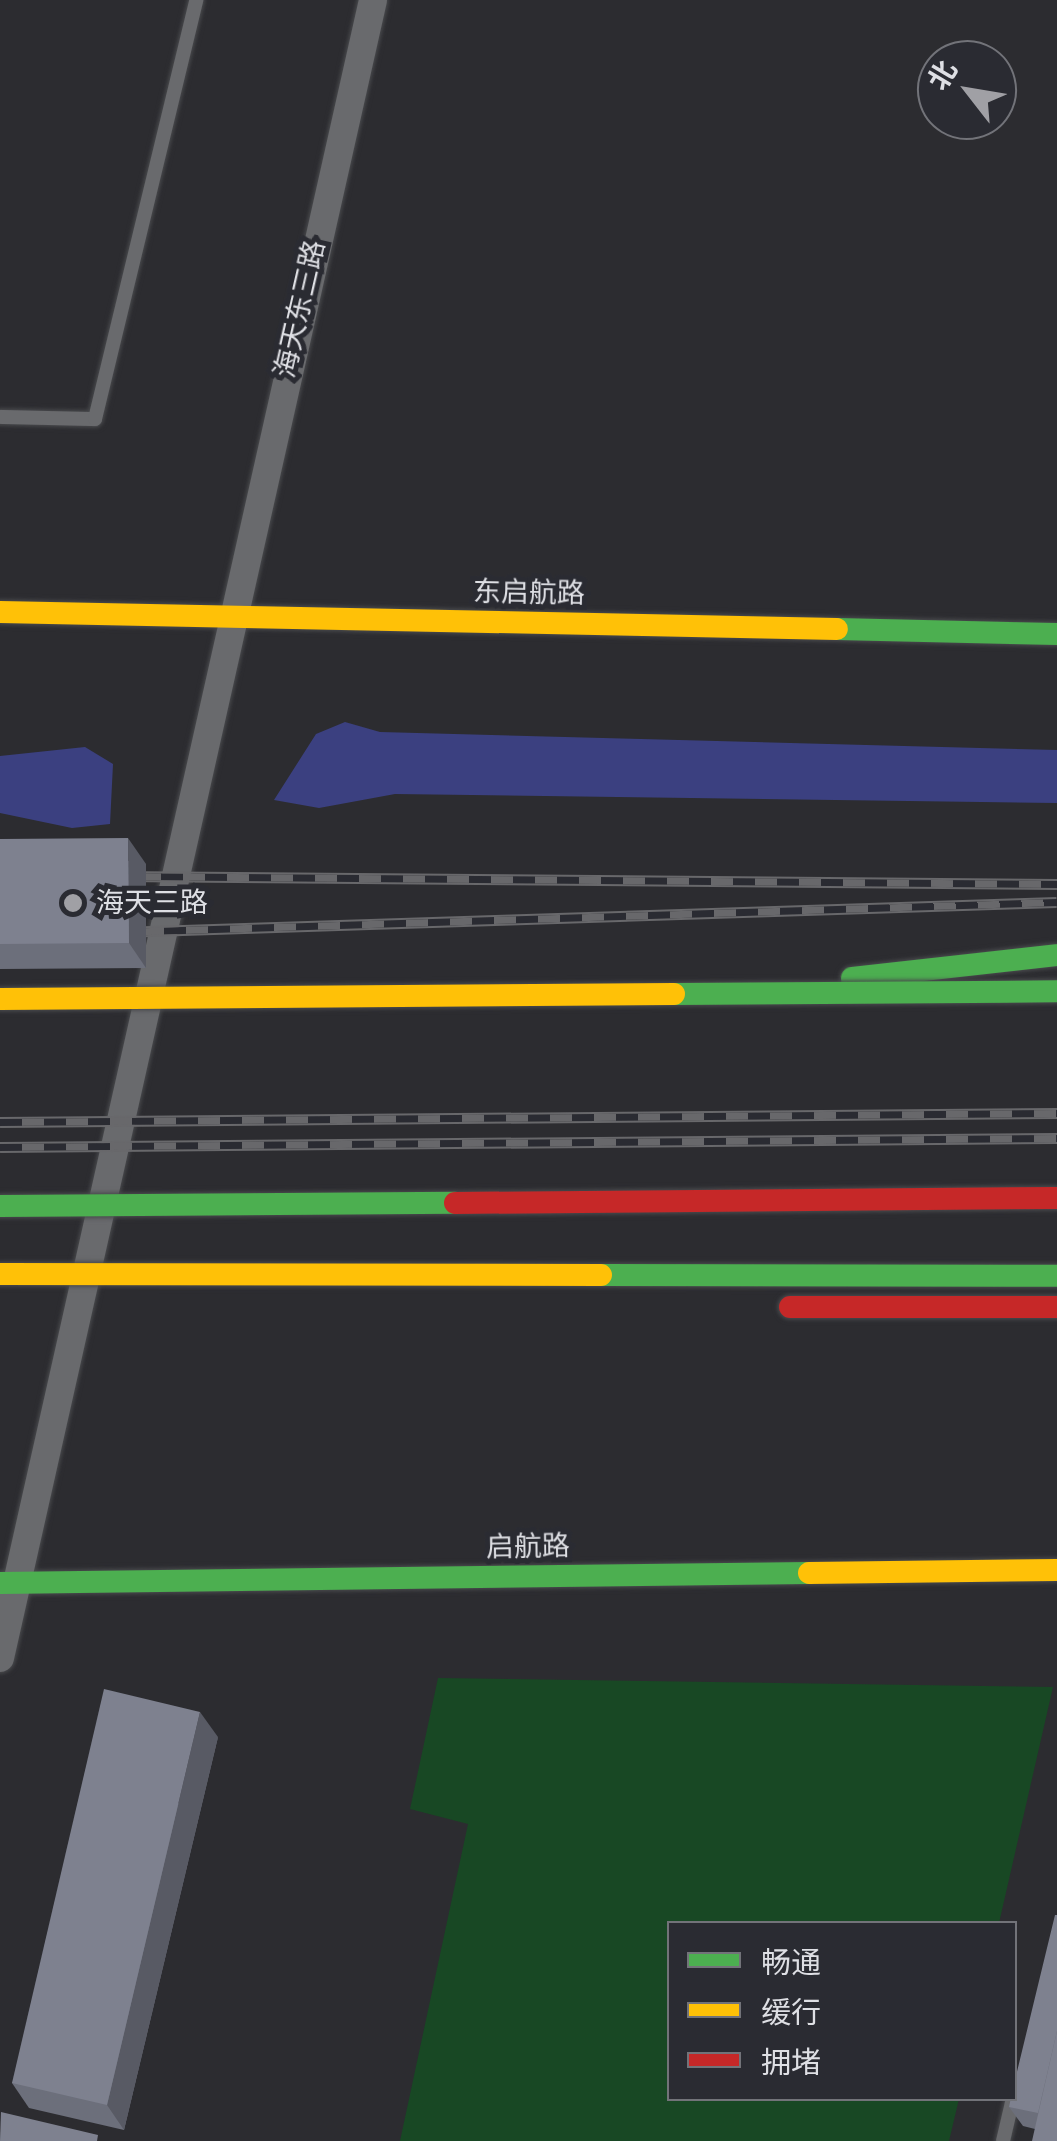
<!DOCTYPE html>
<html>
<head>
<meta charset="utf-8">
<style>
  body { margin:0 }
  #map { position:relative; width:1057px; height:2141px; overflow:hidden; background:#2c2c30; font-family:Helvetica,"Noto Sans SC",sans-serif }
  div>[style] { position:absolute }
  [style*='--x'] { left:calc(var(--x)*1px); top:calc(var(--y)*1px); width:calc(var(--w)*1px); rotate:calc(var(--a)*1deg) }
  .green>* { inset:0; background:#184824 }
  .water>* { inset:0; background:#3b4080 }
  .roads { filter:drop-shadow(0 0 2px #494a4d) drop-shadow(0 0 2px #494a4d) }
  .lane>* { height:14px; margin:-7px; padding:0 7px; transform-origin:7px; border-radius:7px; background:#696a6d }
  .street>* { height:28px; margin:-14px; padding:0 14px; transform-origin:14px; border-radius:14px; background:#696a6d }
  .fast>* { height:22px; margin:-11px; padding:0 11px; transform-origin:11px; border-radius:11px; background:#4caf50 }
  .slow>* { height:22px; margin:-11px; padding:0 11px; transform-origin:11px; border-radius:11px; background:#ffc107 }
  .jam>* { height:22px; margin:-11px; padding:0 11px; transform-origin:11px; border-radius:11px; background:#c62828 }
  .rail>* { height:11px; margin-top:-5.5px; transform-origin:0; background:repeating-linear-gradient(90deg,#2a2b32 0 22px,#68686b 0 44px); box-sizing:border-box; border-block:2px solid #68686b }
  .bridges { filter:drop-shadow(0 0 2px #494a4d) drop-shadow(0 0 2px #494a4d) }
  .fast-bridge>* { height:22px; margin:-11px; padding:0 11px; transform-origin:11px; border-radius:11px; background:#4caf50 }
  .slow-bridge>* { height:22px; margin:-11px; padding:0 11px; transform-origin:11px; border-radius:11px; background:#ffc107 }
  .jam-bridge>* { height:22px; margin:-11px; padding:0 11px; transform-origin:11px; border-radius:11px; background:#c62828 }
  .wall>* { inset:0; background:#6c6f7b }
  .shaded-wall>* { inset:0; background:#585a64 }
  .building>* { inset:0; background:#7e818f }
  .dots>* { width:28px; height:28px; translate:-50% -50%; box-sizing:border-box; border:5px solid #2a2b32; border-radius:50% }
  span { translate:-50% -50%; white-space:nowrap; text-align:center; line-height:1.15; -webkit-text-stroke:10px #2a2b32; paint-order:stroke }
  .street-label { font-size:28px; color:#dedfe4 }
  .poi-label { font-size:28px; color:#dedfe4 }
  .left { translate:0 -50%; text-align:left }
  .legend { position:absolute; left:667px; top:1921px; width:350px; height:180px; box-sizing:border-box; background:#2a2b32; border:2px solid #727379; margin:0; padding:12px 18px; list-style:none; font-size:30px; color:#dedfe4 }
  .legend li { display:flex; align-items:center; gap:20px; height:50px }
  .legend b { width:50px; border:2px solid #727379 }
  .north { position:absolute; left:917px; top:40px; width:100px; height:100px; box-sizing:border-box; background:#2a2b32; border:2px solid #727379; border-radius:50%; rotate:301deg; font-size:28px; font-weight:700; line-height:40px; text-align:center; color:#dedfe4 }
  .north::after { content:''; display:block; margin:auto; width:35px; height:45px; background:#a0a0a5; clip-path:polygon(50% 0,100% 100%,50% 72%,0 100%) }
</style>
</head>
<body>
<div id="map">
  <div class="green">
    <i style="clip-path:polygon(438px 1678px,1053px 1687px,999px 1923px,670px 1924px,670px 2098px,959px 2099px,949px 2141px,400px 2141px,468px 1824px,410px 1809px)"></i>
  </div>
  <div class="water">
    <i style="clip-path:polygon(345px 722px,380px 732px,1057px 750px,1057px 803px,395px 794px,319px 808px,274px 800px,316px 734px)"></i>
    <i style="clip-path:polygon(85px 747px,113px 764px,110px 824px,72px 828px,0 813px,0 756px)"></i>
  </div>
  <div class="roads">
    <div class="lane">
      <i style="--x:0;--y:417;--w:95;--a:1.2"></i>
      <i style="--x:95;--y:419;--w:431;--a:-76.4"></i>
      <i style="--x:1003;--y:2141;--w:44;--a:-76.9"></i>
    </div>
    <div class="street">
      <i style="--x:0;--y:1658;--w:1699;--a:-77.32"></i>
    </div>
    <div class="fast">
      <i style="--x:837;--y:629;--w:220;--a:1.3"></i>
      <i style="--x:852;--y:978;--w:206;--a:-6.4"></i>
      <i style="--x:0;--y:1583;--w:809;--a:-0.71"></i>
    </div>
    <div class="slow">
      <i style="--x:0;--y:612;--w:837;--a:1.16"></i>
      <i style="--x:809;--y:1573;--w:248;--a:-0.7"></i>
    </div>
    <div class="jam">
      <i style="--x:790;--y:1307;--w:267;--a:0"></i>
    </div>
  </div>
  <div class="rail">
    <i style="--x:117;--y:876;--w:940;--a:0.49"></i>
    <i style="--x:120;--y:932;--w:937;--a:-1.83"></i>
    <i style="--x:0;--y:1122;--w:1057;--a:-0.49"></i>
    <i style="--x:0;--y:1147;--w:1057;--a:-0.49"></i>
  </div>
  <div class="bridges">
    <div class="fast-bridge">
      <i style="--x:674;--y:994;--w:383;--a:-0.4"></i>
      <i style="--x:0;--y:1206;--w:455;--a:-0.4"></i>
      <i style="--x:601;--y:1275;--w:456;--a:0.1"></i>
    </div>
    <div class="slow-bridge">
      <i style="--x:0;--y:999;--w:674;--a:-0.43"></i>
      <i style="--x:0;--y:1274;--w:601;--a:0.1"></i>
    </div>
    <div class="jam-bridge">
      <i style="--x:455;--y:1203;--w:602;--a:-0.48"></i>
    </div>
  </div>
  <div class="wall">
    <i style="clip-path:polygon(0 839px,146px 864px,146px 968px,0 969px)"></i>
    <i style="clip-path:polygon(218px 1737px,124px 2130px,29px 2108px,12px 2083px)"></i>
    <i style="clip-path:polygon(1057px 1915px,1057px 2141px,1035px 2129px,1023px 2126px,1009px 2107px)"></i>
  </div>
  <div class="shaded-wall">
    <i style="clip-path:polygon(128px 838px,146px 864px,146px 968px,129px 943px)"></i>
    <i style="clip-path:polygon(200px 1712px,218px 1737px,124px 2130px,107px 2105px)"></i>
  </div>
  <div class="building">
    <i style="clip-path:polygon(128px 838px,129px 943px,0 944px,0 839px)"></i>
    <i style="clip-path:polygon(104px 1689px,200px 1712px,107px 2105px,12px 2083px)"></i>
    <i style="clip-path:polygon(1055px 1915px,1057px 1915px,1057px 2031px,1038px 2113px,1009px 2107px,1011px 2098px,1014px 2098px,1014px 2084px)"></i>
    <i style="clip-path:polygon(1057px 2031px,1057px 2141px,1032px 2141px)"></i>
    <i style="clip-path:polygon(1px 2112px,98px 2135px,97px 2141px,0 2141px)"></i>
  </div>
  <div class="dots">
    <i style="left:73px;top:903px;background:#a0a0a5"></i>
  </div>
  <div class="street-label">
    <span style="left:300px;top:309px;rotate:-77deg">海天东三路</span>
    <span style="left:529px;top:593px;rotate:1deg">东启航路</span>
    <span style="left:528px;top:1547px;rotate:-1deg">启航路</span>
  </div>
  <div class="poi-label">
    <span class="left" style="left:96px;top:903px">海天三路</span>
  </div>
  <ul class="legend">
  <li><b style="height:12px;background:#4caf50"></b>畅通</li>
  <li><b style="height:12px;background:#ffc107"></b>缓行</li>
  <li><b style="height:12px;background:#c62828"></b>拥堵</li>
  </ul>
  <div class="north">北</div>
</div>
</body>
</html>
